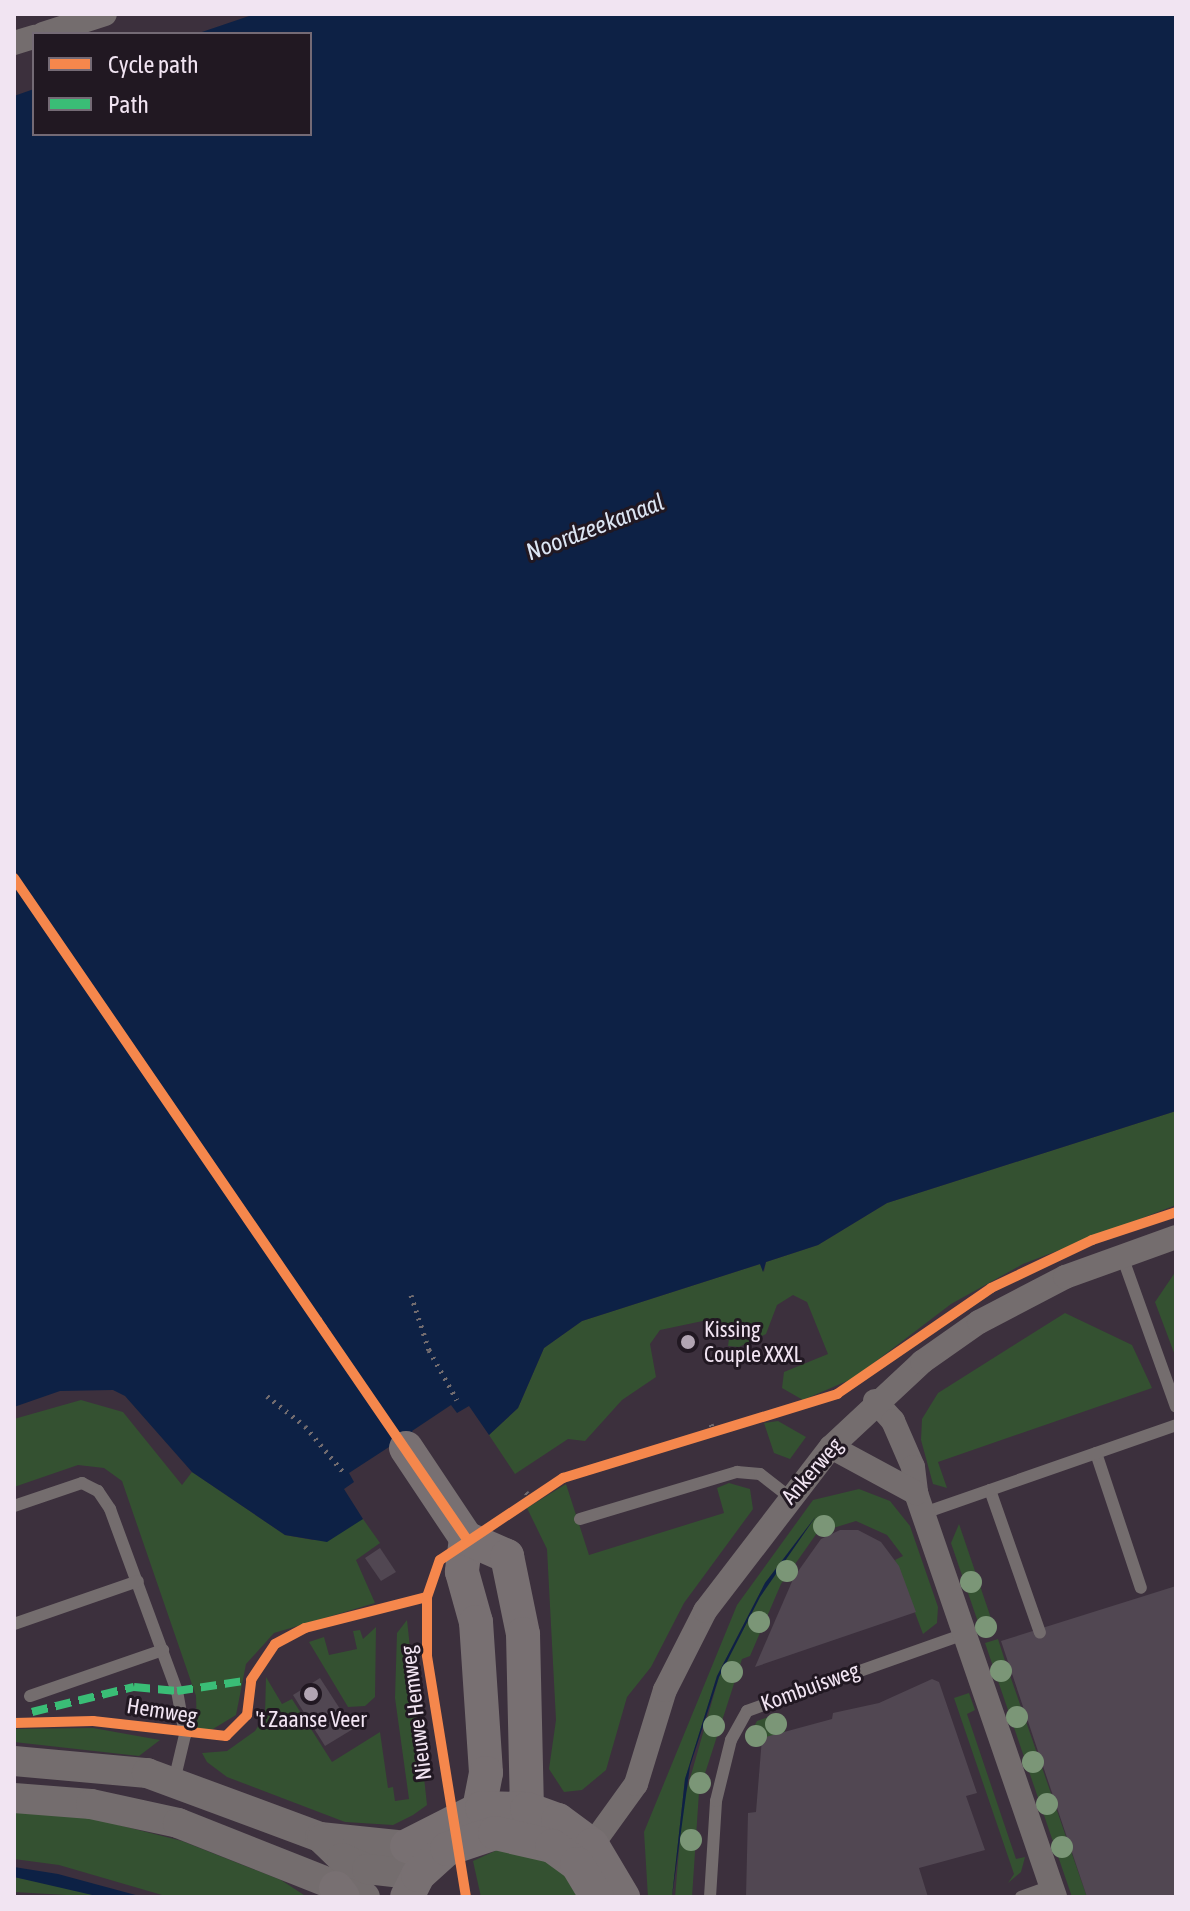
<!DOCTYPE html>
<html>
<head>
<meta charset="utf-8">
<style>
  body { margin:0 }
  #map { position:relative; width:1190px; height:1911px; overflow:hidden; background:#3c303d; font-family:"Asap Condensed",sans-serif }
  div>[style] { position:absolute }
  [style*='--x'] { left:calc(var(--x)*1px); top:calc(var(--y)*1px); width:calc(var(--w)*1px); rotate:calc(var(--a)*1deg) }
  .green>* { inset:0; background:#345131 }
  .water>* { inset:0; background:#0d2145 }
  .ferry>* { height:2px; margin-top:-1px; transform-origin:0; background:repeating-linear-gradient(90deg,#dce5f3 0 10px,transparent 0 18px) }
  .building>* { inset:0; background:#514752 }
  .path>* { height:5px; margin-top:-2.5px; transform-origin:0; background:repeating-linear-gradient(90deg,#726c6f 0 2px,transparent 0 8px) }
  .service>* { height:12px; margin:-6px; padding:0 6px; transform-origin:6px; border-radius:6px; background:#746d6e }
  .minor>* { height:24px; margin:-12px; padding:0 12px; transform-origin:12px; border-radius:12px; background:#746d6e }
  .tertiary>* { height:30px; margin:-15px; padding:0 15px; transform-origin:15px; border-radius:15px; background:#746d6e }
  .secondary>* { height:34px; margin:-17px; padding:0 17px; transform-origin:17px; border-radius:17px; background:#787072 }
  .quiet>* { height:8px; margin-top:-4px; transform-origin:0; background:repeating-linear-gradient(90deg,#3abd76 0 16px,transparent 0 24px) }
  .cycleway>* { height:10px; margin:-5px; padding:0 5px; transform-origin:5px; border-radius:5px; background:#f5874c }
  .trees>* { width:22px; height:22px; margin:-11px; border-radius:50%; background:#7b9677 }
  .dots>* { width:22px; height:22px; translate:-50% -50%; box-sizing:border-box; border:4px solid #211822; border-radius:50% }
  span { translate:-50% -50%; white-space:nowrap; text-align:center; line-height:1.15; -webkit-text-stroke:6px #211822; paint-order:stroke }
  .poi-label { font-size:22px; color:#f1e4f2 }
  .left { translate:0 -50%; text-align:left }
  .street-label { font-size:22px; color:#f1e4f2 }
  .water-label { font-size:24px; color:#dce5f3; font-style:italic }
  .frame { position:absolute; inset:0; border:16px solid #f1e4f2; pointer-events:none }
  .legend { position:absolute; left:32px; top:32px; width:280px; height:104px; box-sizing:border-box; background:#211822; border:2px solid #746a75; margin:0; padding:10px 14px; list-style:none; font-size:24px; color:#f1e4f2 }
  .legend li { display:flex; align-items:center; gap:16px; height:40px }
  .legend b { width:40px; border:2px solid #746a75 }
</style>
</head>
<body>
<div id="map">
  <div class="green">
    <i style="clip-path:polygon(1176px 1111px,1176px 1205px,1023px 1264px,951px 1304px,854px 1378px,803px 1400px,782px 1388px,784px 1372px,828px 1354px,807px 1302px,793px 1295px,777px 1305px,766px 1334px,739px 1347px,728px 1346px,730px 1331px,717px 1318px,660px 1330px,650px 1344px,656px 1377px,622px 1400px,585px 1441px,568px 1439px,515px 1474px,489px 1435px,518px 1408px,544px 1348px,582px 1321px,760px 1264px,764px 1272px,766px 1262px,818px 1245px,887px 1203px)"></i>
    <i style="clip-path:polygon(1176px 1271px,1176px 1358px,1155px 1302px)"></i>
    <i style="clip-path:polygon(1065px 1313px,1132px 1345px,1152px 1388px,938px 1462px,947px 1488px,933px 1484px,921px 1440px,922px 1419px,938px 1393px)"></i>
    <i style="clip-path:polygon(81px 1400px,123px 1412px,182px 1485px,192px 1472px,285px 1535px,313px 1540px,363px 1519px,380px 1543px,356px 1560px,375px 1603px,274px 1633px,246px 1664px,236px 1715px,213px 1729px,197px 1730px,196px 1696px,122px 1481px,104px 1468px,78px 1465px,14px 1487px,14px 1419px)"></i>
    <i style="clip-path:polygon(778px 1421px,806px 1437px,790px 1459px,774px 1453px,764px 1423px)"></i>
    <i style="clip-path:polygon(729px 1483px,750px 1489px,753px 1509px,684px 1603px,651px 1667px,627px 1697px,606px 1770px,582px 1790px,564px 1792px,549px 1769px,556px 1720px,547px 1549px,527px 1508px,566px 1484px,589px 1555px,724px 1513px,717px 1488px)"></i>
    <i style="clip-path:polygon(859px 1489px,890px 1501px,910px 1526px,938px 1607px,937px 1623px,923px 1634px,895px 1560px,903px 1556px,887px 1535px,856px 1521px,817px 1533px,781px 1584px,750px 1656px,742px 1659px,699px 1792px,692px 1897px,675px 1897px,683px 1803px,719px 1677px,760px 1597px,816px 1516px,765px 1583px,717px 1676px,685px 1779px,672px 1897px,648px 1897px,644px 1832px,737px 1605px,813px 1500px)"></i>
    <i style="clip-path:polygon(959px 1524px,995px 1630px,982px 1634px,951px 1543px)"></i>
    <i style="clip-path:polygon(407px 1620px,427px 1805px,413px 1815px,393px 1825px,345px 1822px,227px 1777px,207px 1762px,202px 1753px,227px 1751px,255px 1731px,265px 1715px,266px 1677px,282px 1704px,292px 1699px,332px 1762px,380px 1732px,388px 1788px,393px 1787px,395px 1801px,409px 1799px,395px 1698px,397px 1633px)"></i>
    <i style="clip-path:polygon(376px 1627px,375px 1697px,365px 1706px,348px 1707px,309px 1642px,324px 1637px,329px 1655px,357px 1649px,353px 1631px,360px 1630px,363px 1639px)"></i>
    <i style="clip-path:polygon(998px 1639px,1006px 1664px,1087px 1897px,1072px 1897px,985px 1643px)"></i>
    <i style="clip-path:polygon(969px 1693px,975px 1710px,967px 1714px,1016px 1859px,1025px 1857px,1021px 1872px,1008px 1883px,1014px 1874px,954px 1698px)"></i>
    <i style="clip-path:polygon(779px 1713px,786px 1734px,768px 1745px,747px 1740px,757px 1721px)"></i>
    <i style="clip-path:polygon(93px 1728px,160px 1740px,139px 1756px,14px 1742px,14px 1729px)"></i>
    <i style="clip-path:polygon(14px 1809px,91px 1818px,182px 1841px,281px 1880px,307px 1897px,169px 1897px,59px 1865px,14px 1859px)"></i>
    <i style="clip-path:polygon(506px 1846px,561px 1867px,583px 1897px,481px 1897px,473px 1861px)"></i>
    <i style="clip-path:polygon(14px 1877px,54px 1884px,101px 1897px,14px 1892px)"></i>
  </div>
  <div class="water">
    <i style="clip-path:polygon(255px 14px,1176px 14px,1176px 1111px,887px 1203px,818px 1245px,766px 1262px,763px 1272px,760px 1264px,582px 1321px,544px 1348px,518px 1408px,489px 1435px,469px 1406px,457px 1413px,451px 1405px,412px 1431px,417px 1441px,389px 1447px,349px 1473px,354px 1482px,344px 1489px,363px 1519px,327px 1542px,285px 1535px,192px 1472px,125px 1396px,113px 1390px,60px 1391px,14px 1407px,14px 96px,34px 89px,34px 134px,310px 134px,310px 34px,196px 34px)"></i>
    <i style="clip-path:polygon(816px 1516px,760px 1597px,719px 1677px,690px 1766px,672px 1897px,685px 1779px,717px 1676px,765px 1583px)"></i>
    <i style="clip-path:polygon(14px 1867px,58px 1874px,143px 1897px,101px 1897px,14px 1877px)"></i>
  </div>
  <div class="ferry">
    <i style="--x:14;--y:878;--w:675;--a:55.44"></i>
  </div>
  <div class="building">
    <i style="clip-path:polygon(840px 1530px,858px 1530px,881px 1542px,899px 1566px,916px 1612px,755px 1667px,794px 1577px,821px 1539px)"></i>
    <i style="clip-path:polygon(380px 1548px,396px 1572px,381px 1581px,365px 1558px)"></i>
    <i style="clip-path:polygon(1176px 1586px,1176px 1897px,1087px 1897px,1001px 1641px)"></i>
    <i style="clip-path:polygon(320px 1678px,353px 1729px,325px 1746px,293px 1695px)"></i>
    <i style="clip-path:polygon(932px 1679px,939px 1682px,977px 1793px,966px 1796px,985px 1850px,919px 1868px,928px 1897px,746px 1897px,748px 1813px,756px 1812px,762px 1738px,832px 1719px,833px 1713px,879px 1703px)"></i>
  </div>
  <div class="path">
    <i style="--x:411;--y:1295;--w:58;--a:71.9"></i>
    <i style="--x:429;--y:1350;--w:57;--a:60.8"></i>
    <i style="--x:319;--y:1318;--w:127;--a:57.6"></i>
    <i style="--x:267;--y:1396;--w:48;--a:38.3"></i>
    <i style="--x:305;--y:1426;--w:61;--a:50.3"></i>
    <i style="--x:711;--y:1424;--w:8;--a:67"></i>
    <i style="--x:526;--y:1492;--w:7;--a:56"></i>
  </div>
  <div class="service">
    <i style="--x:1122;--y:1256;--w:160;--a:70.3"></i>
    <i style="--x:1096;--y:1453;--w:142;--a:71.6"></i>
    <i style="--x:990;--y:1490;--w:151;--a:70.7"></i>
    <i style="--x:14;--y:1506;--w:72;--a:-18.7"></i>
    <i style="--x:82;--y:1483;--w:18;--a:27"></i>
    <i style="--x:98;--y:1491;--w:22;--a:56"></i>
    <i style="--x:110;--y:1509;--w:194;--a:69.8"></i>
    <i style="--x:177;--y:1691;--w:45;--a:79.7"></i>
    <i style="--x:185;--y:1735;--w:47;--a:103.4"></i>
    <i style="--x:924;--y:1513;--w:267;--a:-19.2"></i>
    <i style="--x:580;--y:1519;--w:164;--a:-16.7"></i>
    <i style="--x:737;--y:1472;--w:23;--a:5"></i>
    <i style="--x:760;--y:1474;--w:37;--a:38"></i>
    <i style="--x:14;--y:1624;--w:131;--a:-19.1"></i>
    <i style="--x:30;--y:1696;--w:141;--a:-19.1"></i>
    <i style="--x:710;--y:1897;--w:96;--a:-86.4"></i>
    <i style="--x:716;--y:1801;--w:63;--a:-76.2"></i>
    <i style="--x:731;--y:1740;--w:33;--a:-61"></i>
    <i style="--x:747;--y:1711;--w:231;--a:-19.5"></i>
    <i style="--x:1021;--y:1897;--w:33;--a:-20"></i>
  </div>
  <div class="minor">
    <i style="--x:43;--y:34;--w:65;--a:-17.9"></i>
    <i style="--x:14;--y:43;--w:21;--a:-17"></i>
    <i style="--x:875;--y:1401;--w:27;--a:48"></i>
    <i style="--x:893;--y:1421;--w:50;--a:66.5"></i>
    <i style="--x:913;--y:1467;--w:26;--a:83"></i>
    <i style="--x:916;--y:1493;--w:427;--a:71"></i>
    <i style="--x:831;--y:1447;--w:97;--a:28.4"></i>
    <i style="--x:592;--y:1845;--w:75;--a:-54.2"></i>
    <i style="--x:636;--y:1784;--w:98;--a:-72.9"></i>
    <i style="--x:665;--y:1690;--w:89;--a:-63.1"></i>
    <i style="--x:705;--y:1611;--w:207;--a:-52.5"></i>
    <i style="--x:831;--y:1447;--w:125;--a:-43"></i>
    <i style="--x:922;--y:1362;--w:70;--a:-35.1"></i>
    <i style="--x:979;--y:1322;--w:97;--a:-27.6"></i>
    <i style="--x:1065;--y:1277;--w:118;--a:-19.8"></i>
  </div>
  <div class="tertiary">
    <i style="--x:14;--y:1761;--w:134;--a:5.2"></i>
    <i style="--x:147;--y:1773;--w:184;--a:20.3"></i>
    <i style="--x:320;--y:1837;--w:87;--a:5.9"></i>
    <i style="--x:14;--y:1798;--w:77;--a:4.5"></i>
    <i style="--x:91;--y:1804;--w:89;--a:12.3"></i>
    <i style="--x:178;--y:1823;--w:201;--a:21.6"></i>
    <i style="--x:322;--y:1839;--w:28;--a:44"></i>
    <i style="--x:342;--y:1858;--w:27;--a:24"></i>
    <i style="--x:367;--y:1869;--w:51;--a:6.7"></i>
  </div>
  <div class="secondary">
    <i style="--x:406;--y:1448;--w:108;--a:56.3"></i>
    <i style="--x:466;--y:1538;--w:34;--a:97"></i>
    <i style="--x:462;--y:1572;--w:52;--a:74.4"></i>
    <i style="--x:476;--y:1622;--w:151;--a:86.2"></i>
    <i style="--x:486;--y:1773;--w:63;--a:101"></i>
    <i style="--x:466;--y:1538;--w:45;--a:23.7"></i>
    <i style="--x:507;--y:1556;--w:80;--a:78.4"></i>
    <i style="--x:523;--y:1634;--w:175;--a:88.7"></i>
    <i style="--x:407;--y:1846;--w:84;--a:-26.9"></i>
    <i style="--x:482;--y:1808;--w:45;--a:1.3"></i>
    <i style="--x:527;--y:1809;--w:33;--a:20"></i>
    <i style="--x:558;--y:1820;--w:42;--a:36.3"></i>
    <i style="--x:592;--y:1845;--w:61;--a:59.2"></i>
    <i style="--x:336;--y:1888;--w:11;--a:52"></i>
    <i style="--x:407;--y:1897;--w:25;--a:-63"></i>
    <i style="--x:418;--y:1875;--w:39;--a:-42"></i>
    <i style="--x:447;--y:1849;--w:51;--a:-18.4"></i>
    <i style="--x:495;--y:1833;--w:58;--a:12.8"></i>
    <i style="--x:552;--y:1846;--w:31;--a:36"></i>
    <i style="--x:577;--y:1864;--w:39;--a:59"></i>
  </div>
  <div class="quiet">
    <i style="--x:32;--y:1712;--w:105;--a:-13.8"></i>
    <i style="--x:134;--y:1687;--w:43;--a:5.3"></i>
    <i style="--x:177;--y:1691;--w:75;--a:-8.5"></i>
  </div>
  <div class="cycleway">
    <i style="--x:14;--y:878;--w:800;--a:55.59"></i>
    <i style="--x:14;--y:1723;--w:79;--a:-1.5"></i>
    <i style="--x:93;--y:1721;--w:134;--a:6.4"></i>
    <i style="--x:226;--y:1736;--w:30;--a:-45"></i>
    <i style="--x:247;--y:1715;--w:35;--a:-83"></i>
    <i style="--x:251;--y:1680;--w:43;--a:-56.3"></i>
    <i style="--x:275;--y:1644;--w:34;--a:-28"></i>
    <i style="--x:305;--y:1628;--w:126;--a:-14.3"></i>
    <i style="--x:466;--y:1897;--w:245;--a:-99.2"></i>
    <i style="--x:427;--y:1655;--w:58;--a:-90"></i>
    <i style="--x:427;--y:1597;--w:39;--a:-71"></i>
    <i style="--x:440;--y:1560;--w:148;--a:-33.7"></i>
    <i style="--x:563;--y:1478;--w:287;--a:-17"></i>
    <i style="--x:837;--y:1394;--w:187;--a:-34.5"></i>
    <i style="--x:991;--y:1288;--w:112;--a:-25.4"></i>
    <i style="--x:1092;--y:1240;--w:89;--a:-18.4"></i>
  </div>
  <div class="trees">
    <i style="left:824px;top:1526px"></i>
    <i style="left:787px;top:1571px"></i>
    <i style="left:971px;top:1582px"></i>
    <i style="left:759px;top:1622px"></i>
    <i style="left:986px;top:1627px"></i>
    <i style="left:1001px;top:1671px"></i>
    <i style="left:732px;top:1672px"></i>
    <i style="left:1017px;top:1717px"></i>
    <i style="left:776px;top:1724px"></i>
    <i style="left:714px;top:1726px"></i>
    <i style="left:756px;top:1736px"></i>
    <i style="left:1033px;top:1762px"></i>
    <i style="left:700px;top:1783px"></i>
    <i style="left:1047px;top:1804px"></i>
    <i style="left:691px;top:1840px"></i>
    <i style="left:1062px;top:1847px"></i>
  </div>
  <div class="dots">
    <i style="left:688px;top:1342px;background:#b2a5b3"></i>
    <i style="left:311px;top:1694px;background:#b2a5b3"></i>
  </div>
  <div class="poi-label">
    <span class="left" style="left:704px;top:1342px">Kissing<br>Couple XXXL</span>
    <span style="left:311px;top:1720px">'t Zaanse Veer</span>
  </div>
  <div class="street-label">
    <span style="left:812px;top:1471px;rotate:-49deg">Ankerweg</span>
    <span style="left:810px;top:1687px;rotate:-20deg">Kombuisweg</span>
    <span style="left:162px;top:1711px;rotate:9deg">Hemweg</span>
    <span style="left:416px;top:1713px;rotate:-97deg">Nieuwe Hemweg</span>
  </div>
  <div class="water-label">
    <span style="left:595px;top:527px;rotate:-21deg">Noordzeekanaal</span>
  </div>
  <div class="frame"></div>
  <ul class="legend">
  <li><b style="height:10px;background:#f5874c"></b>Cycle path</li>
  <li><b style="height:10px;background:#3abd76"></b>Path</li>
  </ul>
</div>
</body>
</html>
